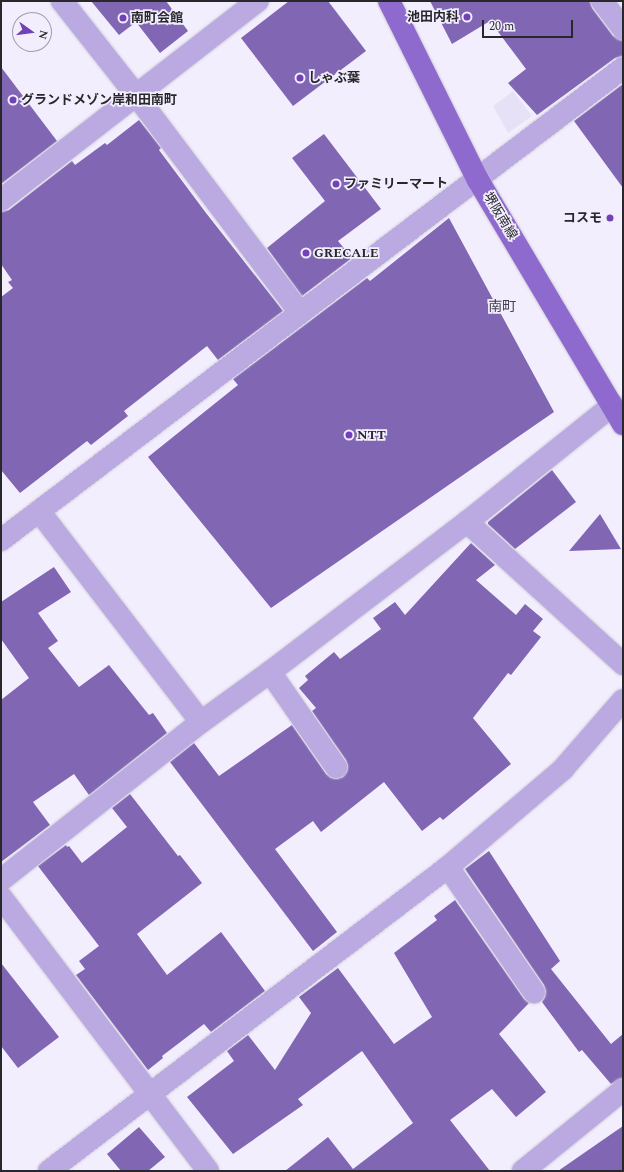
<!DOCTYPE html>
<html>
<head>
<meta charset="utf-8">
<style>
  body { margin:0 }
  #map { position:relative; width:624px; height:1172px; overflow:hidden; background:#f2eefd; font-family:Spectral,"Noto Sans JP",serif }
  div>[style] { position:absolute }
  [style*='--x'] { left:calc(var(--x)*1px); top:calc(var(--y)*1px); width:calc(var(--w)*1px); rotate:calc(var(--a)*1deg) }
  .built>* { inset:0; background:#e7e1f7 }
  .building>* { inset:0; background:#8066b3 }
  .roads { filter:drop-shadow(0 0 1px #cecad7) drop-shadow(0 0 1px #cecad7) }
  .minor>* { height:22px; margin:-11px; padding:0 11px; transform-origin:11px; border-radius:11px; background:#baaae1 }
  .major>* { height:22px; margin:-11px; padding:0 11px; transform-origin:11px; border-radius:11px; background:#8e6acf }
  .dots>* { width:11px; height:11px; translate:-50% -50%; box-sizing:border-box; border:2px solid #f2eefd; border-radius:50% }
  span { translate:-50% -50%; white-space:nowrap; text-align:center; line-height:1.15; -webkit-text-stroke:3.5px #f2eefd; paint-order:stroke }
  .poi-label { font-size:13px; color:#28272c; font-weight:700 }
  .right { translate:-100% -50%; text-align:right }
  .left { translate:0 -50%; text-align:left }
  .street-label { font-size:13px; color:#28272c }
  .neighbourhood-label { font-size:14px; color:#44414d }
  .frame { position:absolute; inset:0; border:2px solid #28272c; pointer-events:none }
  .north { position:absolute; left:12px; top:12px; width:40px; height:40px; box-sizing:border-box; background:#f2eefd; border:1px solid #a19ea9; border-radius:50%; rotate:104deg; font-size:11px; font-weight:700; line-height:16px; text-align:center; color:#28272c }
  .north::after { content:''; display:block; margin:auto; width:14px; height:18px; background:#7141b8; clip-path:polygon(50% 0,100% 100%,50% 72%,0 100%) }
  .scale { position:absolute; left:482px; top:20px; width:91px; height:18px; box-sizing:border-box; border:2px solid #28272c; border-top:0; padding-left:5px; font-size:12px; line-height:14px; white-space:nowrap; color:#28272c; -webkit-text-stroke:3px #f2eefd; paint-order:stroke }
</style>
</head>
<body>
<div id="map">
  <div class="built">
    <i style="clip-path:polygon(513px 91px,532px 116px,508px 133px,493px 106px)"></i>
  </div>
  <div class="building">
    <i style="clip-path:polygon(91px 1px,166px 1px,188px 31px,160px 53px,136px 22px,119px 35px)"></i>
    <i style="clip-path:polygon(289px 1px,328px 1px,366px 51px,293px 106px,241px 38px)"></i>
    <i style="clip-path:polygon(430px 1px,590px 1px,592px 8px,613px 36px,623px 41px,623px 56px,615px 58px,537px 115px,508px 83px,526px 69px,490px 21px,452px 44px)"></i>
    <i style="clip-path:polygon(1px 67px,57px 141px,1px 184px)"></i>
    <i style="clip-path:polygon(623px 84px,623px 188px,574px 121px)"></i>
    <i style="clip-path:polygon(139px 120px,161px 148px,159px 150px,206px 213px,283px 311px,218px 360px,207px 346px,124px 411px,128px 416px,91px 445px,87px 441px,20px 493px,1px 470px,1px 297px,13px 288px,8px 282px,12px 280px,1px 264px,1px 212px,9px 210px,72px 161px,75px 165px,105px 143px,107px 145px)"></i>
    <i style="clip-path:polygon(324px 134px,381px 209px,338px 241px,352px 258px,302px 296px,267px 248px,325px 201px,292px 158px)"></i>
    <i style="clip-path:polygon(449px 218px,554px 412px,271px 608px,148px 457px,238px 385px,233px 379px,367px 278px,370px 281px)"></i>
    <i style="clip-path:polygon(552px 470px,576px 502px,515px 549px,488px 524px,488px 522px)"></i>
    <i style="clip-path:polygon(600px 514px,621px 549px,569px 551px)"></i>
    <i style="clip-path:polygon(471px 543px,495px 565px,476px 580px,516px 615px,525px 604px,543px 619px,533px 631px,541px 637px,511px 675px,508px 673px,473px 718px,511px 764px,443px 820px,440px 817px,422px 831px,384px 782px,321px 832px,313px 821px,275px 849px,337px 932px,313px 951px,170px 762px,194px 743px,219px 776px,292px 725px,326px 774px,331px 778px,337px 779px,343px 777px,347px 772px,348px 766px,346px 760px,312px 711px,316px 708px,299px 688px,308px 680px,305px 676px,334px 652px,340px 659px,381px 629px,373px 618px,395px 602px,405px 615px)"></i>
    <i style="clip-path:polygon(54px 567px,71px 592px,38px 613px,58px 641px,48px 648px,79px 687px,109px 665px,149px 715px,153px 713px,167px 733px,89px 795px,74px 774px,33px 802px,50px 825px,1px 862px,1px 700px,29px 678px,1px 639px,1px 602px)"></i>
    <i style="clip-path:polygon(130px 794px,178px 856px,180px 855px,202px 883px,137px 934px,167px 975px,221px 932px,265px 991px,211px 1032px,204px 1024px,162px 1056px,163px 1058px,148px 1070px,76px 975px,85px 969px,79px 961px,99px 946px,38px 866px,66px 845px,67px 847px,69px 846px,82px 863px,127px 827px,112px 808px)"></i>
    <i style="clip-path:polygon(489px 851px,560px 961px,551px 969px,611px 1044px,623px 1034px,623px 1078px,611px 1084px,582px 1050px,579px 1052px,542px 1002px,545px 997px,546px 991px,544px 985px,465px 869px)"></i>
    <i style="clip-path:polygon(455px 900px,524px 999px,529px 1003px,499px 1034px,546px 1092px,516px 1117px,492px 1089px,450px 1120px,490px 1171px,285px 1171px,328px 1137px,353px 1169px,413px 1123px,362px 1051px,298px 1099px,303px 1105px,233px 1154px,187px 1097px,234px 1061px,227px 1051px,248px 1035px,275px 1070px,311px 1013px,299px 997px,338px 968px,394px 1044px,432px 1017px,394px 953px,437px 920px,434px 916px)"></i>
    <i style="clip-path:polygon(1px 963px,59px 1037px,18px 1068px,1px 1046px)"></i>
    <i style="clip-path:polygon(623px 1126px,623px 1171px,558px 1171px)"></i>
    <i style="clip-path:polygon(139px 1127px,165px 1157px,148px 1171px,121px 1171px,107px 1154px)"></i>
  </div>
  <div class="roads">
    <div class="minor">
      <i style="--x:62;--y:1;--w:120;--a:51.8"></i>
      <i style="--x:136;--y:95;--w:273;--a:53"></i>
      <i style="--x:602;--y:1;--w:35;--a:53"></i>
      <i style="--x:1;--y:200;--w:325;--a:-37.8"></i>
      <i style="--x:39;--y:511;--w:266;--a:52.5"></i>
      <i style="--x:467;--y:522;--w:211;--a:42.3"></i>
      <i style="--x:1;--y:540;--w:781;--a:-37.19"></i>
      <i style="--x:270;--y:672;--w:116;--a:55.2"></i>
      <i style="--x:448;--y:867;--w:152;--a:55.5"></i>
      <i style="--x:1;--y:880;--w:255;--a:-38.3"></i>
      <i style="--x:201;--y:722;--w:85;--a:-35.9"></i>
      <i style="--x:270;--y:672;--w:248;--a:-37.3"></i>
      <i style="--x:467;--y:522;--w:187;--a:-38.7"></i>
      <i style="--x:1;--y:897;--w:343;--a:52.9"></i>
      <i style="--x:49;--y:1171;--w:502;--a:-37.3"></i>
      <i style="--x:448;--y:867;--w:151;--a:-40.4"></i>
      <i style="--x:563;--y:769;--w:91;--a:-49"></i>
      <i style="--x:523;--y:1171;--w:129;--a:-39"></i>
    </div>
    <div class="major">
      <i style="--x:389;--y:1;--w:200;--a:63.6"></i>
      <i style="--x:478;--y:180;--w:284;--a:59.3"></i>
    </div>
  </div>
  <div class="dots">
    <i style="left:467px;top:17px;background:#7141b8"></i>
    <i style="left:123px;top:18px;background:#7141b8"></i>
    <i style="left:300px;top:78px;background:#7141b8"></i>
    <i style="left:13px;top:100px;background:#7141b8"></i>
    <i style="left:336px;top:184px;background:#7141b8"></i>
    <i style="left:610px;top:218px;background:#7141b8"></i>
    <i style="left:306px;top:253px;background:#7141b8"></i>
    <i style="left:349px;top:435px;background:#7141b8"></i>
  </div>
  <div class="poi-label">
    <span class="right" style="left:459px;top:17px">池田内科</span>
    <span class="left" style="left:131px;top:18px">南町会館</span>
    <span class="left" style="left:308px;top:78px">しゃぶ葉</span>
    <span class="left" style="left:21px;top:100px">グランドメゾン岸和田南町</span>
    <span class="left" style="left:344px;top:184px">ファミリーマート</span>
    <span class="right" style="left:602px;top:218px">コスモ</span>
    <span class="left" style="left:314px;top:253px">GRECALE</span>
    <span class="left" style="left:357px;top:435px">NTT</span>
  </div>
  <div class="street-label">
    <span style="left:500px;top:216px;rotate:59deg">堺阪南線</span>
  </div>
  <div class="neighbourhood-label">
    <span style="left:502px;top:307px">南町</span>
  </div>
  <div class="frame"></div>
  <div class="north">N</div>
  <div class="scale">20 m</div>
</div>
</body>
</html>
